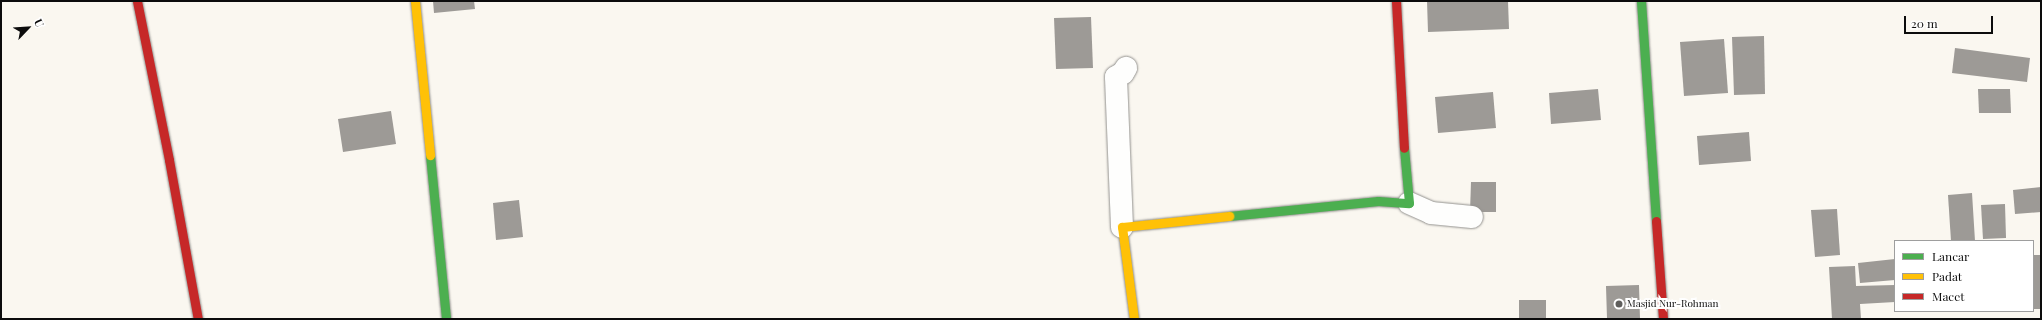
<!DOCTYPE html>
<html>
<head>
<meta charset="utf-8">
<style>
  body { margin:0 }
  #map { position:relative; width:2042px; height:320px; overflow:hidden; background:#faf7f0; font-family:"Playfair Display",serif }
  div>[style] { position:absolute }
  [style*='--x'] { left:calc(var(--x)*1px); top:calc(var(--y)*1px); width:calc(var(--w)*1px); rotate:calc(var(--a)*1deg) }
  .building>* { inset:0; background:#9d9a96 }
  .roads { filter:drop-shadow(0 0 1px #93928f) drop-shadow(0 0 1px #93928f) }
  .street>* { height:22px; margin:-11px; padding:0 11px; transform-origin:11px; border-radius:11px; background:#fefefd }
  .fast>* { height:9px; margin:-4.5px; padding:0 4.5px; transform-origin:4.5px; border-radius:4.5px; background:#4caf50 }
  .slow>* { height:9px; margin:-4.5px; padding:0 4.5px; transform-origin:4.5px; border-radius:4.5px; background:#ffc107 }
  .jam>* { height:9px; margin:-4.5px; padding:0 4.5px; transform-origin:4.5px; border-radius:4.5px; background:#c62828 }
  .dots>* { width:11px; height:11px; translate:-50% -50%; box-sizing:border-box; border:2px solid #fff; border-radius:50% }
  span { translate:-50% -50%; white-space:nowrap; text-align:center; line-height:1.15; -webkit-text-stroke:4px #fff; paint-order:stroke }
  .poi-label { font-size:10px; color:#0c0c0c }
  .left { translate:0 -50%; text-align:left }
  .frame { position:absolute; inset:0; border:2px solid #0c0c0c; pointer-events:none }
  .legend { position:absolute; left:1894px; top:240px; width:140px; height:72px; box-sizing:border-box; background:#fff; border:1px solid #9e9e9e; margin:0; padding:5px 7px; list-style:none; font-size:12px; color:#0c0c0c }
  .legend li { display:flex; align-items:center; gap:8px; height:20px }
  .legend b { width:20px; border:1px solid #9e9e9e }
  .north { position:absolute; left:8px; top:8px; width:40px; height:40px; -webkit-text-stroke:3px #fff; paint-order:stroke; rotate:65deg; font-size:11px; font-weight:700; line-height:16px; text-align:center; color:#0c0c0c }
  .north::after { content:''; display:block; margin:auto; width:14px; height:18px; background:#0c0c0c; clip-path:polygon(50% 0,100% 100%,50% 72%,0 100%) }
  .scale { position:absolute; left:1904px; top:16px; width:89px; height:18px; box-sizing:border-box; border:2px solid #0c0c0c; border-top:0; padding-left:5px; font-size:12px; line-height:14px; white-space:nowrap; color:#0c0c0c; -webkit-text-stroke:3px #fff; paint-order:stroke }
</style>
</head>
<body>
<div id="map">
  <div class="building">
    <i style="clip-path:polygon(433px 1px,474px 1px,475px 9px,434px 13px)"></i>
    <i style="clip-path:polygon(1427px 1px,1508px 1px,1509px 29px,1428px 32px)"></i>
    <i style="clip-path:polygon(1091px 17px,1093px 68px,1056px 69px,1054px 18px)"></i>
    <i style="clip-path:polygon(1764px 36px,1765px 94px,1734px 95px,1732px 37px)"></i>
    <i style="clip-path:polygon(1724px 39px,1728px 93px,1684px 96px,1680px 42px)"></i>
    <i style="clip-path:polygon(1955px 48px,2030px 58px,2027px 82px,1952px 73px)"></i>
    <i style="clip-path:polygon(1598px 89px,1601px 120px,1551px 124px,1549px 93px)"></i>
    <i style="clip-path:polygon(1978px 89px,2010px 89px,2011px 113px,1979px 113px)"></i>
    <i style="clip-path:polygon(1493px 92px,1496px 128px,1438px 133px,1435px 97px)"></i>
    <i style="clip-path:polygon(391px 111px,396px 144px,343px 152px,338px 119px)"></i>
    <i style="clip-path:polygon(1749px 132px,1751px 161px,1699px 165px,1697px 136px)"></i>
    <i style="clip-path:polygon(1471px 182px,1496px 182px,1496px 212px,1470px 212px)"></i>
    <i style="clip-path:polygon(2041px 187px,2041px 212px,2015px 214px,2013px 190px)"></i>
    <i style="clip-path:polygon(1972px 193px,1975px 241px,1951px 241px,1948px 195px)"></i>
    <i style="clip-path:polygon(519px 200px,523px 237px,496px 240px,493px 203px)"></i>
    <i style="clip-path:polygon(2005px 204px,2006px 238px,1983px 239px,1981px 205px)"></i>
    <i style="clip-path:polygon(1837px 209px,1840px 255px,1815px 257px,1811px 210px)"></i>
    <i style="clip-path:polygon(2033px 255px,2041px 255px,2041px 309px,2033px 309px)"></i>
    <i style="clip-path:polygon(1895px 259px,1895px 280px,1860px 283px,1858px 263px)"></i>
    <i style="clip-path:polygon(1855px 266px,1856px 286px,1895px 285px,1895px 302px,1860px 304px,1861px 319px,1832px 319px,1829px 267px)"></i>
    <i style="clip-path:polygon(1639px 285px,1640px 319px,1607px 319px,1606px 286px)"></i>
    <i style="clip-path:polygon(1519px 300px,1546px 300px,1546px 319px,1519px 319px)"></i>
  </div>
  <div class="roads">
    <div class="street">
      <i style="--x:1409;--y:203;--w:24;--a:24"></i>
      <i style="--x:1431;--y:213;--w:41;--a:5.6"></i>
      <i style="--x:1122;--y:227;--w:150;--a:-92.3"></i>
      <i style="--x:1116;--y:77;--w:8;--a:-30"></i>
      <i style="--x:1123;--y:73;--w:6;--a:-59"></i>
    </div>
    <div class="fast">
      <i style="--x:1641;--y:1;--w:221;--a:86.1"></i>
      <i style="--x:430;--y:155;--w:165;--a:84.4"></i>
      <i style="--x:1229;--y:216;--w:150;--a:-5.7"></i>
      <i style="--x:1378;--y:201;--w:31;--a:4"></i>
      <i style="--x:1409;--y:203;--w:55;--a:-95.2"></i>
    </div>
    <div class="slow">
      <i style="--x:415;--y:1;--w:155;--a:84.4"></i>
      <i style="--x:1134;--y:319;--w:93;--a:-97.4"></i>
      <i style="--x:1122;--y:227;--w:108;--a:-5.9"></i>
    </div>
    <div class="jam">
      <i style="--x:137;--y:1;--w:162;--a:78.6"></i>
      <i style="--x:169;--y:160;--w:162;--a:79.7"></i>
      <i style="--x:1396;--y:1;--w:147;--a:86.9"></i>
      <i style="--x:1656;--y:221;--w:98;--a:85.9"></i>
    </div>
  </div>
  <div class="dots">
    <i style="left:1619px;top:304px;background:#5f5e5c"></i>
  </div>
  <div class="poi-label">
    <span class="left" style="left:1627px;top:304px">Masjid Nur-Rohman</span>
  </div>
  <div class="frame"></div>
  <ul class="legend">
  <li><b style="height:5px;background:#4caf50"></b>Lancar</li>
  <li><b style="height:5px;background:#ffc107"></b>Padat</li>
  <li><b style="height:5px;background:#c62828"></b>Macet</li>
  </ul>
  <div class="north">U</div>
  <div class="scale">20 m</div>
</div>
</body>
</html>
